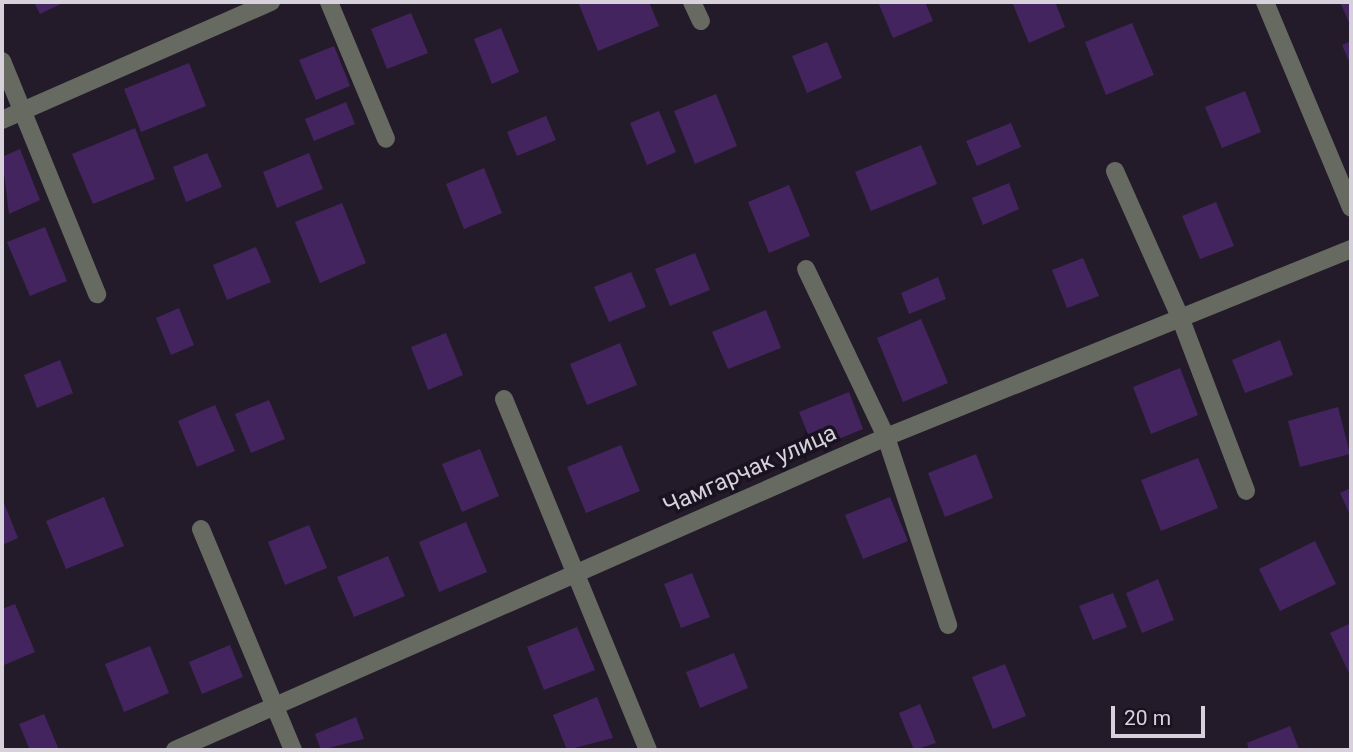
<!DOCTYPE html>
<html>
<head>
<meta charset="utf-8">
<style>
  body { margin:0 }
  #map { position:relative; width:1353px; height:752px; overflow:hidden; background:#231b2a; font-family:Roboto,sans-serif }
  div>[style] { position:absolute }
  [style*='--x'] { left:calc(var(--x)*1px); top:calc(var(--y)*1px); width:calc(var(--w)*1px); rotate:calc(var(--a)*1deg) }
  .building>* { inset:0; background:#44245e }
  .minor>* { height:18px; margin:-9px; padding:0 9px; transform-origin:9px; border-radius:9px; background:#676a61 }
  span { translate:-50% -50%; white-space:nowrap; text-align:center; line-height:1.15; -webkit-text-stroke:7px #191220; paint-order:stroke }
  .street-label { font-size:23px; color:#d6d1db }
  .frame { position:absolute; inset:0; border:4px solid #d6d1db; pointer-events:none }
  .scale { position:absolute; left:1111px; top:706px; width:94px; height:32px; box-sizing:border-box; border:4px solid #d6d1db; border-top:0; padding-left:9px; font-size:21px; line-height:24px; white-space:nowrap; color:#d6d1db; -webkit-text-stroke:5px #191220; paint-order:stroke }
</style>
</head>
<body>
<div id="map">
  <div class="building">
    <i style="clip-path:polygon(34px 2px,65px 2px,40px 14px)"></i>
    <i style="clip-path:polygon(578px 2px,649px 2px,659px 26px,598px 51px)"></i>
    <i style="clip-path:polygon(878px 2px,925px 2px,933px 21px,893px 38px)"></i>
    <i style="clip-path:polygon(1012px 2px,1055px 2px,1065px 27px,1029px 43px)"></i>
    <i style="clip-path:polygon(1340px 2px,1351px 2px,1351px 27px)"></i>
    <i style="clip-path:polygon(411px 13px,428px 53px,387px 69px,371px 29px)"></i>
    <i style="clip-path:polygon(1132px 23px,1154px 75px,1106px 95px,1085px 42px)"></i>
    <i style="clip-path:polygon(501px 28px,519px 72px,492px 84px,474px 39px)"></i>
    <i style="clip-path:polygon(1351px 41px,1351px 66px,1342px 45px)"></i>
    <i style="clip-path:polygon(827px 42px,842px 78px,807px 93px,792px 56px)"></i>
    <i style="clip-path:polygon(334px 46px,350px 86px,316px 100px,299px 60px)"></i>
    <i style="clip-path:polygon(189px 63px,206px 106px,141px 132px,124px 89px)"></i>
    <i style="clip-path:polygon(1245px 91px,1261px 132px,1222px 148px,1205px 107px)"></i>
    <i style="clip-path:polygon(716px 94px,737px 146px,695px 164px,674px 111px)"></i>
    <i style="clip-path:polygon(346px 102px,355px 124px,314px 141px,305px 119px)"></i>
    <i style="clip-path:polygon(659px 111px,676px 152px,647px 165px,630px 123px)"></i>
    <i style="clip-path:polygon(546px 116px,556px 140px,517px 156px,507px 132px)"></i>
    <i style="clip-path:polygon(1011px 123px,1021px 147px,977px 166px,966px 141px)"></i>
    <i style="clip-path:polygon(135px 128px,155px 179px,93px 204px,72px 154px)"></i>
    <i style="clip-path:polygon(921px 145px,937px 184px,871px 211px,855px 172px)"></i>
    <i style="clip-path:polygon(20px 149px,40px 200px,9px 214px,2px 157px)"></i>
    <i style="clip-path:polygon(207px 153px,222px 187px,186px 202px,173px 167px)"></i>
    <i style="clip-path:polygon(309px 153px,323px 189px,277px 208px,263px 172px)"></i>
    <i style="clip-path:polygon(484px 168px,502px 213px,464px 229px,446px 184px)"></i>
    <i style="clip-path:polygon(1009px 183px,1019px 209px,983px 225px,972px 198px)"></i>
    <i style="clip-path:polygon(789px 185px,810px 236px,769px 253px,748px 202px)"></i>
    <i style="clip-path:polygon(1216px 202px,1234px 246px,1200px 259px,1182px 216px)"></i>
    <i style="clip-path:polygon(342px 203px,366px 263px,320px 283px,295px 222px)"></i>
    <i style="clip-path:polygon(45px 227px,67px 281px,30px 296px,7px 242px)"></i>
    <i style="clip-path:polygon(256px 247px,271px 282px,227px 300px,213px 265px)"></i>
    <i style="clip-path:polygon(695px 253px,710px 290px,670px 306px,655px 269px)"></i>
    <i style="clip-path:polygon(1083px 258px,1099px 296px,1067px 308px,1052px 270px)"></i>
    <i style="clip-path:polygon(631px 272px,646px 307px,609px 322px,594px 287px)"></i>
    <i style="clip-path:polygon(938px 277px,946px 299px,909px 314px,901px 293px)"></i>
    <i style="clip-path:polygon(179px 308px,194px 345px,171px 355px,156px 318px)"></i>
    <i style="clip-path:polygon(766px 310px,781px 348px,728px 369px,712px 332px)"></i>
    <i style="clip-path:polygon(921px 319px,948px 383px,903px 402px,877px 338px)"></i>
    <i style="clip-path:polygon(446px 333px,463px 375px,428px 390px,411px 347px)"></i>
    <i style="clip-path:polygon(1280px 340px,1293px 375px,1245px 393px,1232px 360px)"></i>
    <i style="clip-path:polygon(620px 343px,637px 385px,587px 405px,570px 364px)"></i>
    <i style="clip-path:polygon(60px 360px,73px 393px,37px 408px,24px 375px)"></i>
    <i style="clip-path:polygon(1180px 368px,1198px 415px,1151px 434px,1133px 387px)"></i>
    <i style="clip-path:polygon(849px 392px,863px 429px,814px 449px,799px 412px)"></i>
    <i style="clip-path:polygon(269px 400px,285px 439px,251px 453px,235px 414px)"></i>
    <i style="clip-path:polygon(215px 405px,235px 451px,197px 467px,178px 421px)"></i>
    <i style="clip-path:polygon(1338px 407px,1350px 454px,1300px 467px,1288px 421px)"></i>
    <i style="clip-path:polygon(621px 445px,640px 491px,586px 513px,567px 467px)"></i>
    <i style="clip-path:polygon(480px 449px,499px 496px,462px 512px,442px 464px)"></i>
    <i style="clip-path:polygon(976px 454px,993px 498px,945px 517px,928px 473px)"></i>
    <i style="clip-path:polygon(1198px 458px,1218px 508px,1161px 531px,1141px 480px)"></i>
    <i style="clip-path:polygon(1351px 488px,1351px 517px,1340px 493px)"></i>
    <i style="clip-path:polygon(104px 497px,124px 546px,66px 569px,46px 521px)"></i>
    <i style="clip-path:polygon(890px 497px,908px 541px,863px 559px,845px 515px)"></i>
    <i style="clip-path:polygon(2px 498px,18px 538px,2px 545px)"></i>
    <i style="clip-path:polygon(466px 522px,487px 572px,439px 592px,419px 542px)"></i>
    <i style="clip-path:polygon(309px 525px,327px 568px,285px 585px,268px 542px)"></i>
    <i style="clip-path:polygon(1315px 541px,1336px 584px,1280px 611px,1259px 569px)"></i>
    <i style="clip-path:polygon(388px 556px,405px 596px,354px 617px,337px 577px)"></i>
    <i style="clip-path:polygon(692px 573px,710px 617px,681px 628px,664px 584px)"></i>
    <i style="clip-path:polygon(1158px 579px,1174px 620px,1142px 633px,1126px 593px)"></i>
    <i style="clip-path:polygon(1113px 593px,1127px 627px,1093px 640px,1079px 606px)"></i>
    <i style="clip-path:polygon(15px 604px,35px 652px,4px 665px,2px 609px)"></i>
    <i style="clip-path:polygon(1351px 623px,1351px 677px,1330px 633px)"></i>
    <i style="clip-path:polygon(577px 627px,595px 670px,544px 690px,527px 647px)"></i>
    <i style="clip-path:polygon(230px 645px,243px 677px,202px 694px,189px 662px)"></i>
    <i style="clip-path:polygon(150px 646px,169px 693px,124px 712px,105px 664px)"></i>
    <i style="clip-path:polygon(734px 653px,748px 688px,700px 708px,686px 672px)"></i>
    <i style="clip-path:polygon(1005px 664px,1026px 716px,993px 729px,972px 677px)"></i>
    <i style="clip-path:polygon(597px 697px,613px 738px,567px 750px,553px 715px)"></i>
    <i style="clip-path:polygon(920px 704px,936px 743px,914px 750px,899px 713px)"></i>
    <i style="clip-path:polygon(44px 714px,59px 750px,30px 750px,19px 724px)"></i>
    <i style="clip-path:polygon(356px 717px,364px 739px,321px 750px,315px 734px)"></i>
    <i style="clip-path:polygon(1290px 726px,1299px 749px,1249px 750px,1247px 743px)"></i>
  </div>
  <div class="minor">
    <i style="--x:329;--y:2;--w:148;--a:67.4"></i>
    <i style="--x:692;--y:2;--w:21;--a:65"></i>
    <i style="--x:1265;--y:2;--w:223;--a:67.3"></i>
    <i style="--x:2;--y:61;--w:252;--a:67.8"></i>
    <i style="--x:2;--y:120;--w:294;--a:-23.7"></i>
    <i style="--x:1115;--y:171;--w:160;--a:66"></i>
    <i style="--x:1180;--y:317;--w:186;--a:69.2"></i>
    <i style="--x:806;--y:269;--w:186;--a:64.5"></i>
    <i style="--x:886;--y:437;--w:198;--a:71.7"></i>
    <i style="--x:504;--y:399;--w:379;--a:67.7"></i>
    <i style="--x:201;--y:529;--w:239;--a:67.4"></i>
    <i style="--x:175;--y:750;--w:777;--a:-23.76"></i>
    <i style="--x:886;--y:437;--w:502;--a:-22.01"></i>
  </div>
  <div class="street-label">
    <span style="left:750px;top:470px;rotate:-24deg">Чамгарчак улица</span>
  </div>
  <div class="frame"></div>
  <div class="scale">20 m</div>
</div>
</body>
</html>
